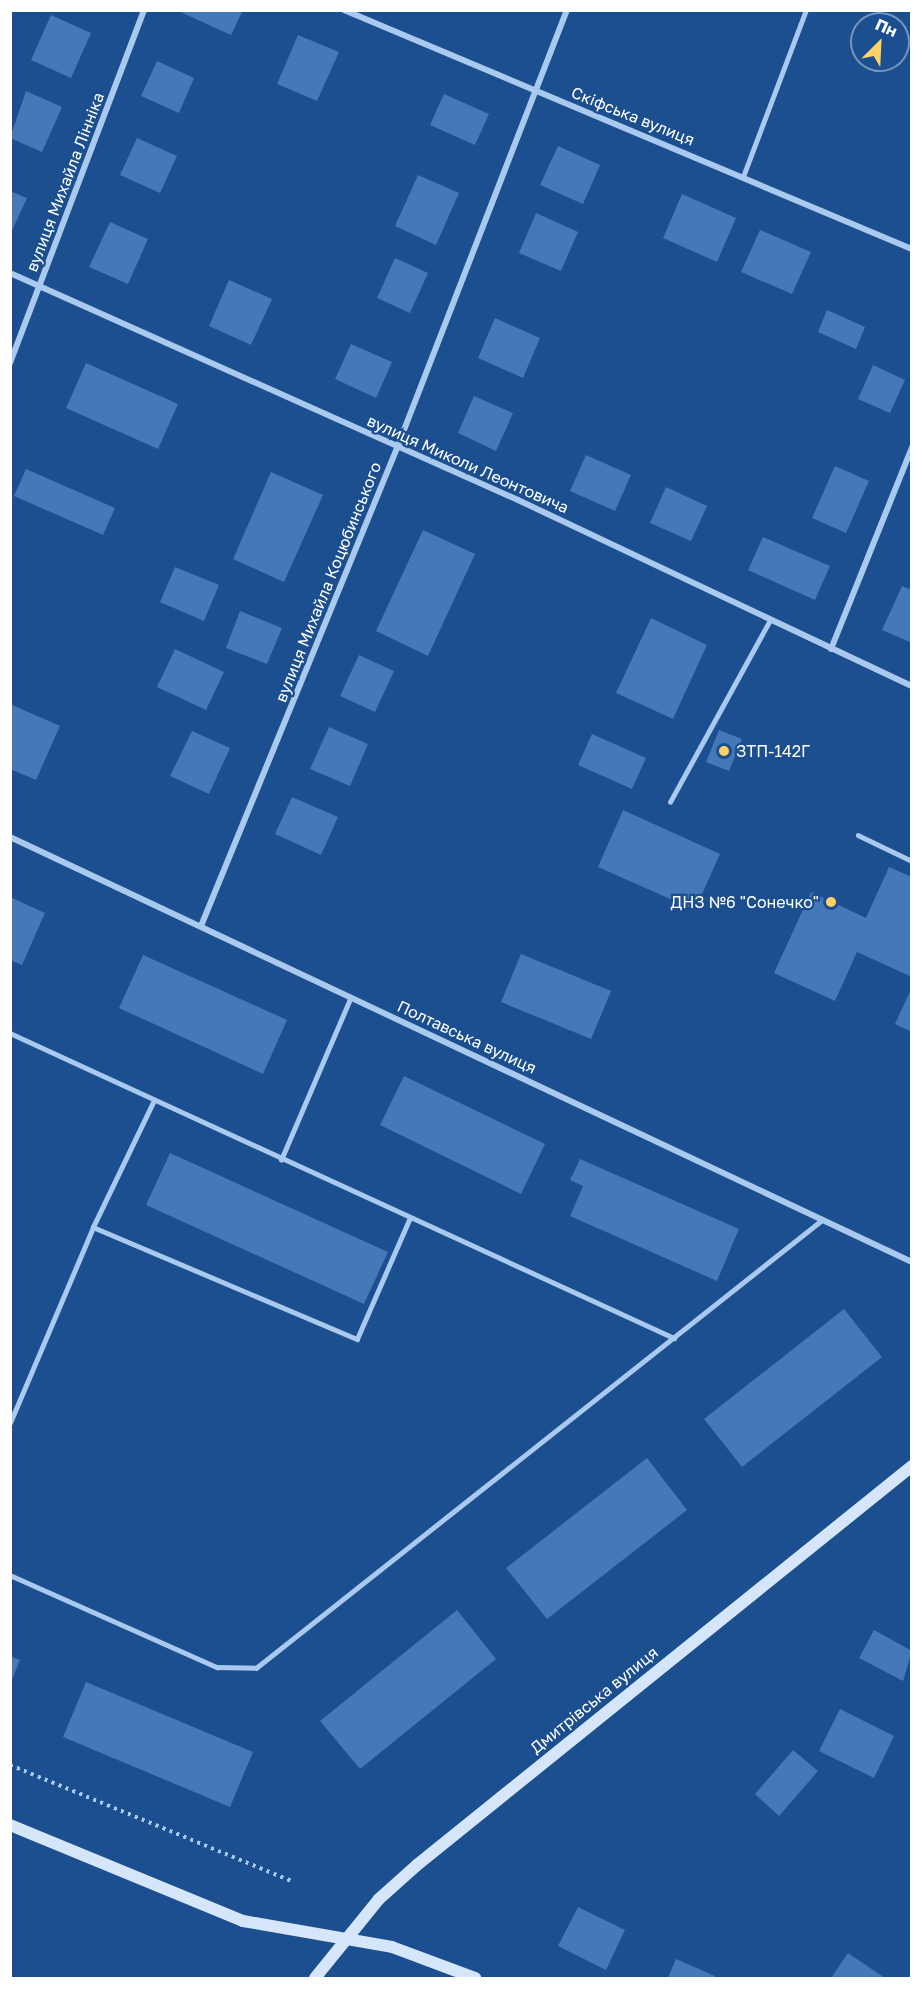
<!DOCTYPE html>
<html>
<head>
<meta charset="utf-8">
<style>
  body { margin:0 }
  #map { position:relative; width:922px; height:1989px; overflow:hidden; background:#1b4f8f; font-family:"Golos Text",sans-serif }
  div>[style] { position:absolute }
  [style*='--x'] { left:calc(var(--x)*1px); top:calc(var(--y)*1px); width:calc(var(--w)*1px); rotate:calc(var(--a)*1deg) }
  .building>* { inset:0; background:#4478b7 }
  .path>* { height:4px; margin-top:-2px; transform-origin:0; background:repeating-linear-gradient(90deg,#a9c9ee 0 3px,transparent 0 7.5px) }
  .lane>* { height:4.5px; margin:-2.25px; padding:0 2.25px; transform-origin:2.25px; border-radius:2.25px; background:#a9c9ee }
  .street>* { height:6px; margin:-3px; padding:0 3px; transform-origin:3px; border-radius:3px; background:#a9c9ee }
  .secondary>* { height:12px; margin:-6px; padding:0 6px; transform-origin:6px; border-radius:6px; background:#d6e6fa }
  .dots>* { width:16px; height:16px; translate:-50% -50%; box-sizing:border-box; border:3px solid #1b4f8f; border-radius:50% }
  span { translate:-50% -50%; white-space:nowrap; text-align:center; line-height:1.15; -webkit-text-stroke:4.5px #1b4f8f; paint-order:stroke }
  .street-label { font-size:16px; color:#fff }
  .poi-label { font-size:16px; color:#fff }
  .left { translate:0 -50%; text-align:left }
  .right { translate:-100% -50%; text-align:right }
  .frame { position:absolute; inset:0; border:12px solid #fff; pointer-events:none }
  .north { position:absolute; left:850px; top:12px; width:60px; height:60px; box-sizing:border-box; background:#1b4f8f; border:2px solid #7695bc; border-radius:50%; rotate:24deg; font-size:16px; font-weight:700; line-height:24px; text-align:center; color:#fff }
  .north::after { content:''; display:block; margin:auto; width:21px; height:27px; background:#ffd166; clip-path:polygon(50% 0,100% 100%,50% 72%,0 100%) }
</style>
</head>
<body>
<div id="map">
  <div class="building">
    <i style="clip-path:polygon(176px 10px,243px 10px,231px 35px)"></i>
    <i style="clip-path:polygon(51px 15px,91px 33px,71px 78px,31px 60px)"></i>
    <i style="clip-path:polygon(298px 35px,339px 52px,317px 101px,277px 84px)"></i>
    <i style="clip-path:polygon(157px 61px,194px 78px,179px 113px,141px 96px)"></i>
    <i style="clip-path:polygon(26px 91px,62px 107px,42px 152px,10px 138px)"></i>
    <i style="clip-path:polygon(444px 94px,489px 114px,475px 145px,430px 125px)"></i>
    <i style="clip-path:polygon(137px 138px,177px 156px,160px 193px,120px 175px)"></i>
    <i style="clip-path:polygon(558px 146px,600px 165px,583px 204px,540px 185px)"></i>
    <i style="clip-path:polygon(418px 175px,459px 193px,436px 245px,395px 226px)"></i>
    <i style="clip-path:polygon(10px 191px,27px 198px,10px 235px)"></i>
    <i style="clip-path:polygon(682px 194px,736px 218px,717px 262px,663px 238px)"></i>
    <i style="clip-path:polygon(536px 213px,578px 232px,561px 271px,519px 253px)"></i>
    <i style="clip-path:polygon(110px 222px,148px 239px,128px 284px,89px 267px)"></i>
    <i style="clip-path:polygon(760px 230px,811px 252px,792px 294px,741px 272px)"></i>
    <i style="clip-path:polygon(395px 258px,428px 273px,410px 313px,377px 298px)"></i>
    <i style="clip-path:polygon(229px 280px,272px 299px,251px 345px,209px 326px)"></i>
    <i style="clip-path:polygon(827px 310px,865px 327px,856px 349px,818px 332px)"></i>
    <i style="clip-path:polygon(495px 318px,540px 338px,523px 378px,478px 358px)"></i>
    <i style="clip-path:polygon(351px 344px,392px 362px,376px 398px,335px 379px)"></i>
    <i style="clip-path:polygon(86px 363px,178px 404px,158px 449px,66px 408px)"></i>
    <i style="clip-path:polygon(873px 365px,905px 380px,890px 413px,858px 399px)"></i>
    <i style="clip-path:polygon(474px 396px,513px 413px,496px 451px,458px 433px)"></i>
    <i style="clip-path:polygon(586px 455px,631px 475px,615px 511px,570px 491px)"></i>
    <i style="clip-path:polygon(835px 466px,869px 481px,846px 533px,812px 518px)"></i>
    <i style="clip-path:polygon(26px 469px,115px 508px,103px 535px,14px 496px)"></i>
    <i style="clip-path:polygon(271px 472px,323px 495px,284px 582px,233px 559px)"></i>
    <i style="clip-path:polygon(666px 487px,707px 506px,691px 541px,650px 523px)"></i>
    <i style="clip-path:polygon(423px 530px,475px 554px,428px 656px,376px 631px)"></i>
    <i style="clip-path:polygon(763px 537px,830px 566px,815px 600px,748px 570px)"></i>
    <i style="clip-path:polygon(175px 567px,219px 585px,204px 621px,160px 602px)"></i>
    <i style="clip-path:polygon(902px 586px,912px 590px,912px 643px,882px 630px)"></i>
    <i style="clip-path:polygon(240px 611px,282px 628px,267px 664px,226px 648px)"></i>
    <i style="clip-path:polygon(651px 618px,707px 645px,673px 719px,616px 693px)"></i>
    <i style="clip-path:polygon(175px 649px,224px 672px,206px 710px,157px 687px)"></i>
    <i style="clip-path:polygon(359px 655px,394px 671px,375px 712px,340px 696px)"></i>
    <i style="clip-path:polygon(10px 704px,60px 726px,36px 780px,10px 769px)"></i>
    <i style="clip-path:polygon(329px 727px,368px 744px,350px 786px,310px 769px)"></i>
    <i style="clip-path:polygon(719px 730px,742px 739px,729px 771px,706px 762px)"></i>
    <i style="clip-path:polygon(192px 731px,230px 748px,209px 794px,170px 776px)"></i>
    <i style="clip-path:polygon(592px 734px,646px 758px,632px 789px,578px 765px)"></i>
    <i style="clip-path:polygon(292px 797px,338px 817px,321px 855px,275px 834px)"></i>
    <i style="clip-path:polygon(623px 810px,720px 854px,695px 910px,598px 867px)"></i>
    <i style="clip-path:polygon(889px 867px,912px 877px,912px 977px,857px 952px,835px 1001px,774px 973px,811px 892px,866px 918px)"></i>
    <i style="clip-path:polygon(10px 897px,45px 913px,22px 965px,10px 960px)"></i>
    <i style="clip-path:polygon(521px 954px,611px 991px,591px 1039px,501px 1002px)"></i>
    <i style="clip-path:polygon(143px 955px,287px 1020px,263px 1074px,119px 1008px)"></i>
    <i style="clip-path:polygon(912px 987px,912px 1032px,895px 1024px)"></i>
    <i style="clip-path:polygon(404px 1076px,545px 1144px,521px 1194px,380px 1125px)"></i>
    <i style="clip-path:polygon(170px 1153px,388px 1252px,364px 1304px,146px 1205px)"></i>
    <i style="clip-path:polygon(580px 1159px,739px 1229px,717px 1281px,570px 1216px,583px 1186px,570px 1180px)"></i>
    <i style="clip-path:polygon(844px 1309px,882px 1357px,742px 1467px,704px 1419px)"></i>
    <i style="clip-path:polygon(647px 1458px,687px 1510px,547px 1619px,506px 1568px)"></i>
    <i style="clip-path:polygon(457px 1610px,496px 1659px,360px 1769px,320px 1721px)"></i>
    <i style="clip-path:polygon(874px 1630px,912px 1651px,903px 1681px,859px 1658px)"></i>
    <i style="clip-path:polygon(10px 1656px,20px 1660px,11px 1682px,10px 1682px)"></i>
    <i style="clip-path:polygon(86px 1682px,253px 1752px,230px 1807px,63px 1737px)"></i>
    <i style="clip-path:polygon(840px 1709px,894px 1736px,874px 1778px,819px 1751px)"></i>
    <i style="clip-path:polygon(793px 1750px,818px 1771px,779px 1816px,755px 1794px)"></i>
    <i style="clip-path:polygon(578px 1907px,625px 1930px,606px 1970px,558px 1946px)"></i>
    <i style="clip-path:polygon(848px 1953px,885px 1978px,831px 1978px)"></i>
    <i style="clip-path:polygon(676px 1959px,715px 1976px,714px 1978px,668px 1978px)"></i>
  </div>
  <div class="path">
    <i style="--x:10;--y:1765;--w:304;--a:22.4"></i>
  </div>
  <div class="lane">
    <i style="--x:744;--y:174;--w:175;--a:-69.3"></i>
    <i style="--x:670;--y:802;--w:208;--a:-61.2"></i>
    <i style="--x:858;--y:835;--w:60;--a:25.7"></i>
    <i style="--x:10;--y:1033;--w:731;--a:24.67"></i>
    <i style="--x:281;--y:1160;--w:177;--a:-66.8"></i>
    <i style="--x:93;--y:1227;--w:141;--a:-64.3"></i>
    <i style="--x:10;--y:1423;--w:213;--a:-67"></i>
    <i style="--x:93;--y:1227;--w:287;--a:23"></i>
    <i style="--x:357;--y:1339;--w:130;--a:-66.4"></i>
    <i style="--x:10;--y:1575;--w:227;--a:24"></i>
    <i style="--x:217;--y:1667;--w:39;--a:1"></i>
    <i style="--x:256;--y:1668;--w:722;--a:-38.36"></i>
  </div>
  <div class="street">
    <i style="--x:344;--y:10;--w:616;--a:22.82"></i>
    <i style="--x:10;--y:273;--w:556;--a:24.08"></i>
    <i style="--x:518;--y:500;--w:436;--a:25.3"></i>
    <i style="--x:10;--y:363;--w:378;--a:-69.2"></i>
    <i style="--x:831;--y:649;--w:218;--a:-68.1"></i>
    <i style="--x:10;--y:837;--w:997;--a:25.23"></i>
    <i style="--x:201;--y:926;--w:517;--a:-67.7"></i>
    <i style="--x:397;--y:448;--w:470;--a:-68.8"></i>
  </div>
  <div class="secondary">
    <i style="--x:10;--y:1825;--w:252;--a:22.4"></i>
    <i style="--x:243;--y:1921;--w:151;--a:9.9"></i>
    <i style="--x:392;--y:1947;--w:89;--a:20.5"></i>
    <i style="--x:315;--y:1978;--w:102;--a:-51"></i>
    <i style="--x:379;--y:1899;--w:51;--a:-41.8"></i>
    <i style="--x:417;--y:1865;--w:636;--a:-38.87"></i>
  </div>
  <div class="dots">
    <i style="left:724px;top:751px;background:#ffd166"></i>
    <i style="left:831px;top:902px;background:#ffd166"></i>
  </div>
  <div class="street-label">
    <span style="left:633px;top:116px;rotate:22deg">Скіфська вулиця</span>
    <span style="left:65px;top:182px;rotate:-69deg">вулиця Михайла Лінніка</span>
    <span style="left:468px;top:464px;rotate:24deg">вулиця Миколи Леонтовича</span>
    <span style="left:328px;top:582px;rotate:-68deg">вулиця Михайла Коцюбинського</span>
    <span style="left:467px;top:1037px;rotate:25deg">Полтавська вулиця</span>
    <span style="left:594px;top:1700px;rotate:-39deg">Дмитрівська вулиця</span>
  </div>
  <div class="poi-label">
    <span class="left" style="left:736px;top:751px">ЗТП-142Г</span>
    <span class="right" style="left:819px;top:902px">ДНЗ №6 "Сонечко"</span>
  </div>
  <div class="frame"></div>
  <div class="north">Пн</div>
</div>
</body>
</html>
